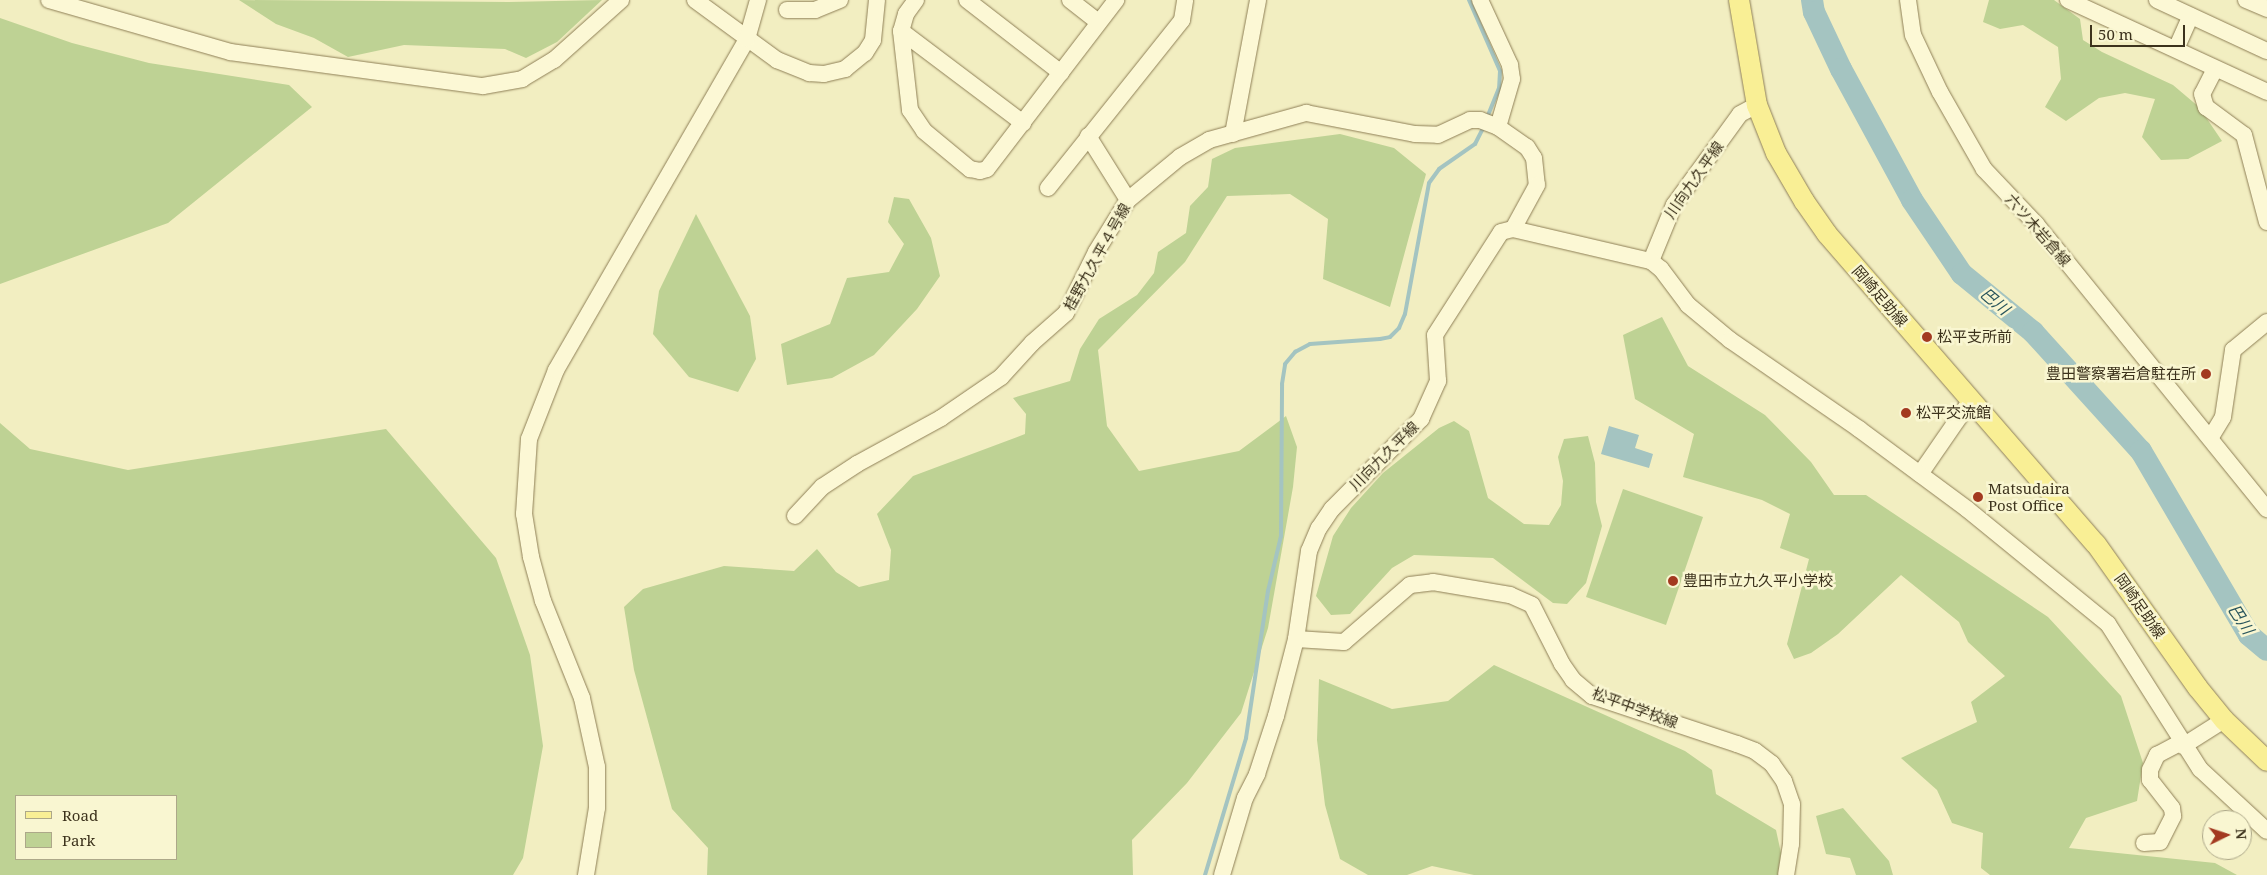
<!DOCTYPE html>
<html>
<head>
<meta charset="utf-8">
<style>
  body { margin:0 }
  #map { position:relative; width:2267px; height:875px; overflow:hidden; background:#f2eec1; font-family:"Noto Serif","Noto Sans JP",serif }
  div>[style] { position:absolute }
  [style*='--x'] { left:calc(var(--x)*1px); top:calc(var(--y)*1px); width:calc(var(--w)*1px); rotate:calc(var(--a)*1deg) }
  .green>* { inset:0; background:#bed294 }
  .water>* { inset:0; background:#a4c4c1 }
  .stream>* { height:4px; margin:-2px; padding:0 2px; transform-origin:2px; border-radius:2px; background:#a4c4c1 }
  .river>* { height:22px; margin:-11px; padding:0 11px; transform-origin:11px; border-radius:11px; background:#a4c4c1 }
  .roads { filter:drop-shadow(0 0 1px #8e7f56) drop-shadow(0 0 1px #8e7f56) }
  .minor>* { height:16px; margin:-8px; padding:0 8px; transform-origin:8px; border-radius:8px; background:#fcf8d5 }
  .major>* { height:20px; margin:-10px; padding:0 10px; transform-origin:10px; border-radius:10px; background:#f9ef95 }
  .dots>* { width:14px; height:14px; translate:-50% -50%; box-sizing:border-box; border:2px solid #f9f6d1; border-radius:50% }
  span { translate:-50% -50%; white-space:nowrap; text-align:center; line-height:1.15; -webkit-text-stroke:5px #f9f6d1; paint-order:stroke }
  .street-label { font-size:15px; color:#3c321c }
  .poi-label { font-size:15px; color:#3c321c }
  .left { translate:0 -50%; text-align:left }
  .right { translate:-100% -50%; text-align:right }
  .water-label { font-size:16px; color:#2a565d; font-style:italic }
  .legend { position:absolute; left:15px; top:795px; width:162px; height:65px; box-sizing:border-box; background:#f9f6d1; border:1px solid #ada889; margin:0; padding:6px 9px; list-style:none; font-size:15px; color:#3c321c }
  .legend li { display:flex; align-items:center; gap:10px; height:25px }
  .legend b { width:25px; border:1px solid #ada889 }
  .north { position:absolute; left:2202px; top:810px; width:50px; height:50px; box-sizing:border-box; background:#f9f6d1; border:1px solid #ada889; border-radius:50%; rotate:86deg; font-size:14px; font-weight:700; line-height:20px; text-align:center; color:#3c321c }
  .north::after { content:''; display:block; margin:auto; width:18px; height:22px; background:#a33a20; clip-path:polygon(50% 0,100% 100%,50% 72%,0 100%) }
  .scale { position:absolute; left:2090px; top:25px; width:95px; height:22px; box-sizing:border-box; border:2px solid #3c321c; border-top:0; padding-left:6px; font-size:15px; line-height:18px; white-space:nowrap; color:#3c321c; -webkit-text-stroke:4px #f9f6d1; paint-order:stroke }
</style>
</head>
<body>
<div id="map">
  <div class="green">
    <i style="clip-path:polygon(239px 0,509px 2px,602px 0,557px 42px,526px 58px,505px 49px,404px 45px,348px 57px,314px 38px,276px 24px)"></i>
    <i style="clip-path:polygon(1989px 0,2054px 0,2080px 19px,2083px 40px,2102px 52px,2173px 85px,2199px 107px,2222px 141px,2188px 159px,2161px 160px,2142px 137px,2155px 99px,2125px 93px,2099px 98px,2066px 121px,2045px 107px,2061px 79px,2058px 47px,2023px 25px,2000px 29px,1983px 22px)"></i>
    <i style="clip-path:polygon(0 18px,72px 43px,149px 63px,289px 85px,312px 107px,168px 223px,0 284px)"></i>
    <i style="clip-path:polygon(1340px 134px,1394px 148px,1426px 174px,1390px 307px,1323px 279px,1328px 219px,1290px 194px,1227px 196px,1185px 262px,1098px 350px,1107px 426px,1139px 471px,1239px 451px,1286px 416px,1297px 447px,1293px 487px,1268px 628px,1241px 713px,1187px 783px,1132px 840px,1133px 875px,707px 875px,708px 848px,672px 809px,634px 670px,624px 607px,643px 589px,724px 566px,794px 571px,817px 549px,836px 572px,859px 587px,889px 580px,891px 550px,877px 514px,913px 476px,1025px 434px,1026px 414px,1013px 398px,1070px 381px,1080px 349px,1099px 319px,1137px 295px,1154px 273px,1158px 252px,1186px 233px,1190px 206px,1208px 187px,1212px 159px,1235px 148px)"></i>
    <i style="clip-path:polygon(894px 197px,909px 199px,931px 238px,940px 276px,917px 309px,874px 355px,832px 378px,787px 385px,781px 344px,830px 324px,847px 278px,889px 272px,904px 244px,888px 222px)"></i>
    <i style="clip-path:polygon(696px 214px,750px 316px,756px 359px,738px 392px,689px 377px,653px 334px,659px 291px)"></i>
    <i style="clip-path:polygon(1662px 317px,1688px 366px,1765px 415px,1811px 462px,1834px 495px,1866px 495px,2048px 617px,2121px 696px,2143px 763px,2137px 801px,2086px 818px,2069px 848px,2215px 863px,2237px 875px,1990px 875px,1981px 868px,1983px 833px,1952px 823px,1937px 790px,1901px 758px,1977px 722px,1971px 702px,2005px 676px,1968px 642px,1959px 622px,1901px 575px,1838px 634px,1811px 653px,1794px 659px,1787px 644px,1809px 559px,1780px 548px,1790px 514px,1762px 500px,1683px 477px,1694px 434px,1635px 399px,1623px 335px)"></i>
    <i style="clip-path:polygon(1454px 421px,1469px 431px,1488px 498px,1524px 524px,1549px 525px,1561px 505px,1563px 481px,1558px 457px,1564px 439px,1588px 436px,1595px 463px,1596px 502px,1602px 526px,1586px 583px,1567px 604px,1553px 603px,1493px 558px,1414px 555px,1392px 568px,1350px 614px,1331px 615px,1316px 596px,1333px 536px,1351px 508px,1383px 473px,1439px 428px)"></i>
    <i style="clip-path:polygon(evenodd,0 423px,30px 449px,128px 470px,386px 429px,496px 558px,530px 655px,543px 746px,523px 858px,513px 875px,0 875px,0 423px,16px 796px,176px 796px,176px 859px,16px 859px,16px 796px)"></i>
    <i style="clip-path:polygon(1623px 489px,1703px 517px,1666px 625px,1586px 597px)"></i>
    <i style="clip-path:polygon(1494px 665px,1685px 751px,1712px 770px,1716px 794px,1776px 830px,1781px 853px,1778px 875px,1474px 875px,1432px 866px,1407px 875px,1368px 875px,1340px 859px,1325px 805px,1317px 740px,1319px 679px,1392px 709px,1448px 701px)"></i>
    <i style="clip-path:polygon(1843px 808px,1889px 861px,1893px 875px,1856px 875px,1850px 858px,1826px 854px,1816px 816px)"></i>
  </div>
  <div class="water">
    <i style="clip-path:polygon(1609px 426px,1639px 435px,1635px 448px,1653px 454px,1649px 468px,1601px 454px)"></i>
  </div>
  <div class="stream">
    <i style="--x:1469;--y:0;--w:77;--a:66.4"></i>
    <i style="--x:1500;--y:71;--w:17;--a:93"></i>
    <i style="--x:1499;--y:88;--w:32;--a:112"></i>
    <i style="--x:1205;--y:875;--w:143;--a:-73.3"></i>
    <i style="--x:1246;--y:738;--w:149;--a:-81.5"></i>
    <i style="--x:1268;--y:591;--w:57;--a:-76.7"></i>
    <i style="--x:1281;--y:536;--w:152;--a:-89.6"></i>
    <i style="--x:1282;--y:384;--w:20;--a:-81"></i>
    <i style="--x:1285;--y:364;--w:16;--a:-50"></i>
    <i style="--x:1295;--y:352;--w:17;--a:-28"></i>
    <i style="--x:1310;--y:344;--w:70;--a:-4.1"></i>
    <i style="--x:1380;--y:339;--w:10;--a:-11"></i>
    <i style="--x:1390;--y:337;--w:13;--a:-45"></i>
    <i style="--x:1399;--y:328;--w:15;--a:-67"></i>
    <i style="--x:1405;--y:314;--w:133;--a:-79.6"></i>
    <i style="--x:1429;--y:183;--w:17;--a:-54"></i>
    <i style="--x:1439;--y:169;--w:44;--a:-34.8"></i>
    <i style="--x:1475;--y:144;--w:20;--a:-63"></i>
  </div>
  <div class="river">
    <i style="--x:1812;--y:0;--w:12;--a:81"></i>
    <i style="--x:1814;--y:12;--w:63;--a:64.7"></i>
    <i style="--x:1841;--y:69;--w:149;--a:61.5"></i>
    <i style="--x:1912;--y:200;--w:89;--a:56"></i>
    <i style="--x:1962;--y:274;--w:92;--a:39.2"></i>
    <i style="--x:2033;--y:332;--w:161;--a:47.8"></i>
    <i style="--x:2141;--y:451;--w:213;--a:59.6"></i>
    <i style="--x:2249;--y:635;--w:23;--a:40"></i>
  </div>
  <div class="roads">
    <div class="minor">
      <i style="--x:49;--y:0;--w:188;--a:16"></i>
      <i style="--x:230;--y:52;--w:255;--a:7.7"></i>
      <i style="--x:483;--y:86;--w:40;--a:-10"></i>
      <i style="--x:522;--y:79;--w:37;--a:-31"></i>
      <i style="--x:554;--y:60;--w:90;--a:-41.8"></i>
      <i style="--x:695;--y:0;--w:102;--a:36.2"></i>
      <i style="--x:777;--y:60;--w:35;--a:22"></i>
      <i style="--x:809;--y:73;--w:15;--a:4"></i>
      <i style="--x:824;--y:74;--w:22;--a:-13"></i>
      <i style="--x:845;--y:69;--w:26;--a:-39"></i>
      <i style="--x:865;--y:53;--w:15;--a:-58"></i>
      <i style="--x:873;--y:40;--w:40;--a:-84.3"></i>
      <i style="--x:916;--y:0;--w:17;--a:126"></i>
      <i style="--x:906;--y:14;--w:18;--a:106"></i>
      <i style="--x:901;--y:31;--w:80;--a:83.5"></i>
      <i style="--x:910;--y:110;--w:25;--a:56"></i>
      <i style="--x:924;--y:131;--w:60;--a:39.6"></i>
      <i style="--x:970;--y:169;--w:10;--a:11"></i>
      <i style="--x:980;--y:171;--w:7;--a:-16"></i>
      <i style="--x:987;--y:169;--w:213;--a:-52.6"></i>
      <i style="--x:967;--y:0;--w:119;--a:37.8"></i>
      <i style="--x:1070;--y:0;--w:36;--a:38"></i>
      <i style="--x:1480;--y:0;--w:72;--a:65.2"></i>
      <i style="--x:1510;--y:65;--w:14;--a:82"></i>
      <i style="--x:1512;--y:79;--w:50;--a:106.3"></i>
      <i style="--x:1908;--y:0;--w:35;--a:82"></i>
      <i style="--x:1913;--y:35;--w:63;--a:64.7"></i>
      <i style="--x:1940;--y:92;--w:89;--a:60.3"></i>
      <i style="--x:1984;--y:169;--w:76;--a:46.6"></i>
      <i style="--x:2036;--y:224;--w:367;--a:51"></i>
      <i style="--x:2068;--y:0;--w:219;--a:24.8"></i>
      <i style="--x:2157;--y:0;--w:121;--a:24.9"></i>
      <i style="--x:2246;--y:0;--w:23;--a:23"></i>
      <i style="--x:787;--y:10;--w:28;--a:0"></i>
      <i style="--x:815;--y:10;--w:27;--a:-22"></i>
      <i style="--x:901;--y:31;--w:153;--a:37"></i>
      <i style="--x:2176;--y:49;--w:36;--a:-66"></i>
      <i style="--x:2215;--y:69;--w:28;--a:117"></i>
      <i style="--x:2202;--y:94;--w:14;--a:73"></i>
      <i style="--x:2206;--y:107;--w:47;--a:36.4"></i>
      <i style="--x:2244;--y:135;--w:90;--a:75.2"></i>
      <i style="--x:1233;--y:134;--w:136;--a:-79.4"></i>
      <i style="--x:1088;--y:136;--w:75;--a:58"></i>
      <i style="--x:1048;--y:188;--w:215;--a:-51.4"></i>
      <i style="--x:1182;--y:20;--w:20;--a:-81"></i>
      <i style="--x:1651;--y:261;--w:61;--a:-67.7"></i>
      <i style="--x:1674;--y:205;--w:112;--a:-54"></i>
      <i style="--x:1740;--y:114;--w:19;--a:-28"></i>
      <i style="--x:2211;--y:437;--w:23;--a:-59"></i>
      <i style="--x:2223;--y:417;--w:68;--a:-81.5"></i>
      <i style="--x:2233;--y:350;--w:44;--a:-39.5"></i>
      <i style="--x:1920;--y:474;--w:90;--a:-55.4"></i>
      <i style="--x:795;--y:516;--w:40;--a:-47"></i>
      <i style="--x:822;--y:487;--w:42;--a:-33.3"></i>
      <i style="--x:857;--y:464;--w:96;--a:-28.7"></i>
      <i style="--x:941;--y:418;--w:73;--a:-34.3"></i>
      <i style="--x:1001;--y:377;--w:46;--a:-47.6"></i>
      <i style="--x:1032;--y:343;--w:45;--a:-41.4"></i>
      <i style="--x:1066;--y:313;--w:68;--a:-63.8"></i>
      <i style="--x:1096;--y:252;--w:61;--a:-58.4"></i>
      <i style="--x:1128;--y:200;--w:67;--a:-39.6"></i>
      <i style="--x:1180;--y:157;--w:34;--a:-30"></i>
      <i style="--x:1209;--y:140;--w:101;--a:-15.6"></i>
      <i style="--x:1306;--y:113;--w:111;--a:10.9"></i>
      <i style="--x:1415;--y:134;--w:23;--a:2"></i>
      <i style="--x:1438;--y:135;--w:35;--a:-25"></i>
      <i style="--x:1470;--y:120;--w:10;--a:0"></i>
      <i style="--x:1480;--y:120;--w:19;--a:21"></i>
      <i style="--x:1498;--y:127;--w:35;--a:35"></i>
      <i style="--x:1527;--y:147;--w:13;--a:58"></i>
      <i style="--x:1534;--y:158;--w:27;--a:84"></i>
      <i style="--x:1537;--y:185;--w:50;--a:118.6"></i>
      <i style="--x:1296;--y:639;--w:48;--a:3.6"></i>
      <i style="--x:1344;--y:642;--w:87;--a:-40.8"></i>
      <i style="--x:1410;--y:585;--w:23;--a:-7"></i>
      <i style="--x:1433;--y:582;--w:78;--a:9.6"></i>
      <i style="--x:1510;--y:595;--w:24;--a:24"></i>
      <i style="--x:1532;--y:605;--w:66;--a:63"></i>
      <i style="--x:1562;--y:664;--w:19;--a:55"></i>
      <i style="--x:1573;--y:680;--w:25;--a:40"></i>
      <i style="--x:1592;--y:696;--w:153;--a:18.3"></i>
      <i style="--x:1737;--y:744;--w:19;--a:21"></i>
      <i style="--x:1755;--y:751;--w:21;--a:37"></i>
      <i style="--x:1772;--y:764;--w:21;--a:55"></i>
      <i style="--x:1784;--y:781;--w:24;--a:71"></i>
      <i style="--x:1792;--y:804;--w:40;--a:91.4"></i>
      <i style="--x:1791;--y:844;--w:31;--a:99"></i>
      <i style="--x:2183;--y:746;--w:49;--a:-32.4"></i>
      <i style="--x:2144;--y:843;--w:16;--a:-4"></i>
      <i style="--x:2160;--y:842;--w:29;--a:-63"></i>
      <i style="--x:2173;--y:816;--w:8;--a:-97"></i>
      <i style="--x:2172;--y:808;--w:36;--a:-128"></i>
      <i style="--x:2150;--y:780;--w:10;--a:-90"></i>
      <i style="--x:2150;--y:770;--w:17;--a:-65"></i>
      <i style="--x:2157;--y:755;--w:27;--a:-28"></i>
      <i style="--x:586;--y:875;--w:68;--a:-80.7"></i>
      <i style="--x:597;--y:808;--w:41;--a:-90"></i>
      <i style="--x:597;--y:767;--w:71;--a:-102.3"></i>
      <i style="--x:582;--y:698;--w:105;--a:-111.9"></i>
      <i style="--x:543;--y:601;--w:46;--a:-105.3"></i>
      <i style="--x:531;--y:557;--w:44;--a:-99.2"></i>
      <i style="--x:524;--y:514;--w:75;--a:-86.2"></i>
      <i style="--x:529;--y:439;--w:74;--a:-68.6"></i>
      <i style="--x:556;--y:370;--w:382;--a:-60"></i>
      <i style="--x:747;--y:39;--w:41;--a:-74.2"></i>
      <i style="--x:1222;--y:875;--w:80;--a:-73.4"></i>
      <i style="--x:1245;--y:798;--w:27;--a:-63"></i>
      <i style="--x:1257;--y:774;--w:61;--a:-71.9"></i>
      <i style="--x:1276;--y:716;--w:80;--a:-75.4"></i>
      <i style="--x:1296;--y:639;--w:89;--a:-81.6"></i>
      <i style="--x:1309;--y:551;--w:25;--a:-67"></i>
      <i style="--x:1319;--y:528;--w:23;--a:-56"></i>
      <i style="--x:1332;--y:509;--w:127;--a:-45.3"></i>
      <i style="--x:1421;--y:419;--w:42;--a:-65.9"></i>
      <i style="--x:1438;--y:381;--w:46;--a:-93.7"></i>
      <i style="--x:1435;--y:335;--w:122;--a:-57.3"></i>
      <i style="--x:1501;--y:232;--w:12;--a:-14"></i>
      <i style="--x:1513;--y:229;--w:142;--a:13.1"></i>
      <i style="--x:1651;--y:261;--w:13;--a:39"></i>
      <i style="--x:1661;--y:269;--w:45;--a:53.1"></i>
      <i style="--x:1688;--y:305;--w:55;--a:39.8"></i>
      <i style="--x:1730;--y:340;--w:157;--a:34.6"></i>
      <i style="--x:1859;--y:429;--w:134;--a:36.5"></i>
      <i style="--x:1967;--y:509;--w:182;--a:39.2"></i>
      <i style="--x:2108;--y:624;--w:172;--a:57.6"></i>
      <i style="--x:2200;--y:769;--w:91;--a:42.8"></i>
    </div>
    <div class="major">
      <i style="--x:1739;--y:0;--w:107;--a:80.3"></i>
      <i style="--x:1757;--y:105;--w:52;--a:68.4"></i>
      <i style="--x:1776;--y:153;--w:56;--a:59.7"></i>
      <i style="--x:1804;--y:201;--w:40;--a:55.1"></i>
      <i style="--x:1827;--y:234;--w:410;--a:49.1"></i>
      <i style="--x:2096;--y:544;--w:176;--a:54.7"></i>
      <i style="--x:2198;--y:688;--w:41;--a:50.9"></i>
      <i style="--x:2224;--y:720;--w:59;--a:43.6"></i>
    </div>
  </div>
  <div class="dots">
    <i style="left:1927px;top:337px;background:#a33a20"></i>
    <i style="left:2206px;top:374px;background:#a33a20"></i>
    <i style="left:1906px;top:413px;background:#a33a20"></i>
    <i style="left:1978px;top:497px;background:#a33a20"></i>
    <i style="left:1673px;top:581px;background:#a33a20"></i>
  </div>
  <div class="street-label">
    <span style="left:1694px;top:180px;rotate:-55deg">川向九久平線</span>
    <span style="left:2038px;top:230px;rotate:49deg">六ツ木岩倉線</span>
    <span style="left:1097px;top:257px;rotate:-61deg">桂野九久平４号線</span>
    <span style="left:1880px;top:296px;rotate:49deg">岡崎足助線</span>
    <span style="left:1384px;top:456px;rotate:-45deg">川向九久平線</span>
    <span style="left:2140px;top:606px;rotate:55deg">岡崎足助線</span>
    <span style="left:1635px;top:708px;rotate:20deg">松平中学校線</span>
  </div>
  <div class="poi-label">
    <span class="left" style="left:1937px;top:337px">松平支所前</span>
    <span class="right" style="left:2196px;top:374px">豊田警察署岩倉駐在所</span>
    <span class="left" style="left:1916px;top:413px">松平交流館</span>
    <span class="left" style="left:1988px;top:497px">Matsudaira<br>Post Office</span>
    <span class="left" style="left:1683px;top:581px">豊田市立九久平小学校</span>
  </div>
  <div class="water-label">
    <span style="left:1995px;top:301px;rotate:40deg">巴川</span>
    <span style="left:2241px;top:619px;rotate:57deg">巴川</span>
  </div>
  <ul class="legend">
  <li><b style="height:6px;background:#f9ef95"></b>Road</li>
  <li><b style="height:14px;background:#bed294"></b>Park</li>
  </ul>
  <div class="north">N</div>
  <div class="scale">50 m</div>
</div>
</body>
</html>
